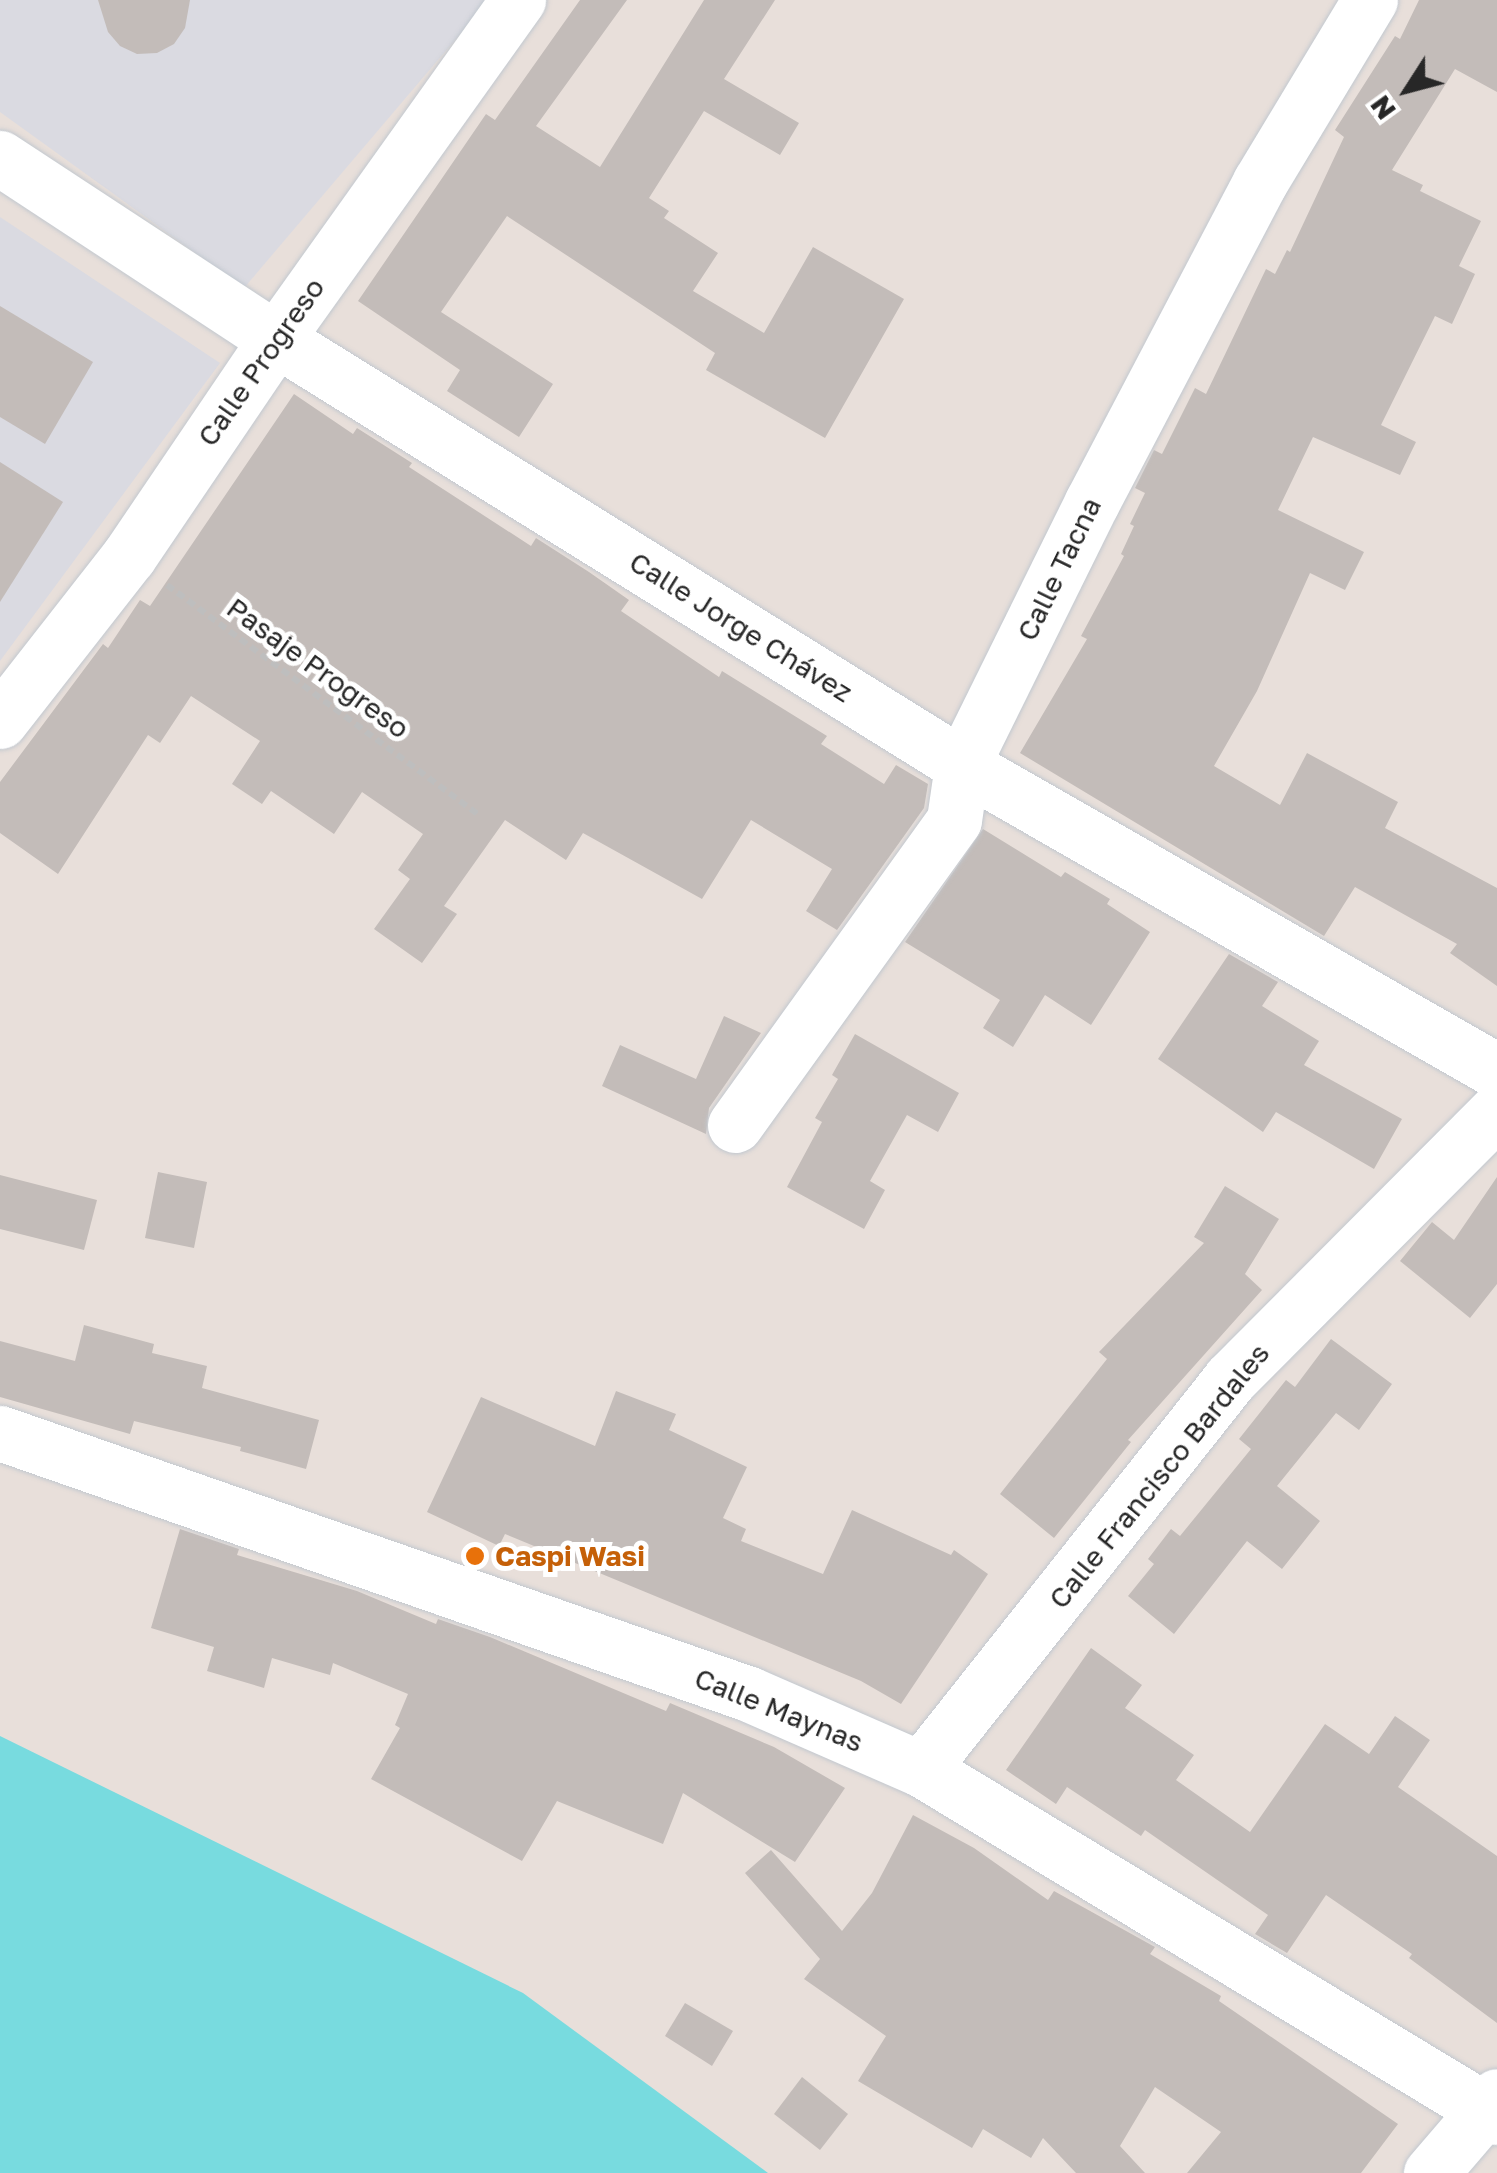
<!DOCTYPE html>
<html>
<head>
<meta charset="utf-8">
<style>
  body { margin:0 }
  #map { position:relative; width:1497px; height:2173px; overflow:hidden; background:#e8dfda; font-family:"Golos Text",sans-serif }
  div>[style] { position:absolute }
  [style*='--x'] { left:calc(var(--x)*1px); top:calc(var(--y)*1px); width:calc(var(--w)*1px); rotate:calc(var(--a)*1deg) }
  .industrial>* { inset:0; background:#dadae1 }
  .water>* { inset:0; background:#78dbdf }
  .building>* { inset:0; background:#c3bcb9 }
  .path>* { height:6px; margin-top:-3px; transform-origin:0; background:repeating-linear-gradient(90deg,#bebebe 0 8px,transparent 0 13px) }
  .roads { filter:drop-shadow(0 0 2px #c2c8cf) drop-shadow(0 0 2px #c2c8cf) }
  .minor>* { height:55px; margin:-27.5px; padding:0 27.5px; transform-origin:27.5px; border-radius:27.5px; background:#fff }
  .dots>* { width:28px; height:28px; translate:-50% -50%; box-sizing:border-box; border:5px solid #fff; border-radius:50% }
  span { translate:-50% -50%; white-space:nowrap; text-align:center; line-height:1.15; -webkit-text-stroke:10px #fff; paint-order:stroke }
  .street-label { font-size:28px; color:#272727 }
  .food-label { font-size:28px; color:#c56008; font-weight:700 }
  .left { translate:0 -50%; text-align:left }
  .north { position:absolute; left:1357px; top:40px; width:100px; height:100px; -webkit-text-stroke:8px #fff; paint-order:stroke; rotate:234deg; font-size:28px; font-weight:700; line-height:40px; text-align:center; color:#272727 }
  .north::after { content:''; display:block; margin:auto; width:35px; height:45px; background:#272727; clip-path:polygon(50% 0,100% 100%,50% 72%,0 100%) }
</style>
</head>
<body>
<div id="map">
  <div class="industrial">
    <i style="clip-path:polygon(0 0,489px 0,244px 288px,0 112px)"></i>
    <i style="clip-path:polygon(0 217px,220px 363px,0 661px)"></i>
  </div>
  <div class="water">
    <i style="clip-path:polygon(0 1736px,523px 1993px,768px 2173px,0 2173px)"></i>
  </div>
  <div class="building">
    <i style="clip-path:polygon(98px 0,190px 0,185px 28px,174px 44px,157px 53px,137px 54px,120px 46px,108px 32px)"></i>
    <i style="clip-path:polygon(580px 0,627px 0,536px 126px,600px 167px,704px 0,775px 0,724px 79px,799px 123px,780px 155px,704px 111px,649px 198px,669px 211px,664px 218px,718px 253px,693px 291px,764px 333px,813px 247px,904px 299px,825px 438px,706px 370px,715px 353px,507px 216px,441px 312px,553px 384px,519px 437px,447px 391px,460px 370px,358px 301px,486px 114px,495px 120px)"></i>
    <i style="clip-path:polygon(1419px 0,1497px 0,1497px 92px,1455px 69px,1392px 170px,1423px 185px,1420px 191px,1481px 221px,1459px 266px,1475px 274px,1452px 324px,1435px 316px,1381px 425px,1416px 442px,1400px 475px,1313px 437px,1278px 510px,1364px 552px,1345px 590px,1310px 573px,1257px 691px,1214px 766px,1280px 805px,1307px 753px,1398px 802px,1385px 828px,1497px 888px,1497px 986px,1450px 953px,1457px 944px,1355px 887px,1324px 936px,1020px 753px,1087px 639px,1081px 636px,1124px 556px,1121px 554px,1134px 526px,1130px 524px,1145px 493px,1135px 488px,1154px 450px,1162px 454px,1195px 388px,1206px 394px,1266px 269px,1275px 274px,1287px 250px,1290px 252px,1344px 137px,1335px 130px,1395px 36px,1400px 39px)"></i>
    <i style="clip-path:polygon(0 306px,93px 362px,45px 444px,0 417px)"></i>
    <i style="clip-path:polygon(294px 394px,353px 434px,357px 428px,412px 463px,409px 467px,531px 546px,536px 538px,589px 572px,629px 600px,621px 611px,719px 677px,722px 671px,827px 736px,821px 744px,884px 784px,896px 765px,928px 784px,924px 808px,837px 930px,806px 911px,832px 869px,751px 820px,702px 899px,583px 833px,566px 860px,505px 820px,444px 906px,457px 914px,422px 963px,374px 929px,410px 879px,398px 870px,423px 834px,362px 792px,334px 834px,271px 791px,262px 804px,232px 784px,260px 741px,191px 696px,160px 743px,148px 735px,58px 874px,0 833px,0 782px,103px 644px,108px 648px,140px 600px,150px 606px)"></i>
    <i style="clip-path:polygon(0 462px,63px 502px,0 602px)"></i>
    <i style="clip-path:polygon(983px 829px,1061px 877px,1065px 872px,1110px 899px,1107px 904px,1150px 932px,1091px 1025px,1045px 995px,1013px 1047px,983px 1028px,1000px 1000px,905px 942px)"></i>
    <i style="clip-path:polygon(1229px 954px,1278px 982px,1262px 1006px,1319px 1041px,1304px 1065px,1402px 1119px,1374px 1169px,1276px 1112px,1263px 1132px,1158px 1059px)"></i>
    <i style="clip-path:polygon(724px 1016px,761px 1033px,709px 1108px,706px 1134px,602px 1086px,620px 1045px,696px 1079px)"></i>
    <i style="clip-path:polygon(855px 1034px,959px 1093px,938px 1132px,907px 1115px,870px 1181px,885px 1190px,864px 1229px,787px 1187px,822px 1122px,815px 1118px,838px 1079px,832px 1075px)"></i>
    <i style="clip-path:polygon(158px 1172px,207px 1182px,194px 1248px,145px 1238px)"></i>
    <i style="clip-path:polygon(0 1175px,97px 1200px,84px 1250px,0 1229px)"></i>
    <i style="clip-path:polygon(1497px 1177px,1497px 1284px,1470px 1318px,1400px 1261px,1432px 1222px,1454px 1240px)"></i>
    <i style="clip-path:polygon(1225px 1186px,1279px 1219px,1245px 1274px,1262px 1290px,1128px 1440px,1131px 1442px,1054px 1538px,1000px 1494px,1107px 1359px,1099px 1352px,1204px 1243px,1194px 1237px)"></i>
    <i style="clip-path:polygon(84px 1325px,154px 1344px,152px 1353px,207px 1366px,202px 1388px,319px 1420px,306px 1469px,240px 1451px,241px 1447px,134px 1421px,130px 1434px,0 1397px,0 1341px,75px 1361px)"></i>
    <i style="clip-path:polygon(1331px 1339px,1392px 1384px,1359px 1430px,1336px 1413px,1277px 1486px,1320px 1521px,1282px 1569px,1247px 1541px,1174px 1634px,1128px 1596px,1154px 1564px,1148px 1559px,1171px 1529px,1180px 1536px,1251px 1449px,1239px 1439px,1286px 1380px,1295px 1387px)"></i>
    <i style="clip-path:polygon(616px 1391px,676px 1414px,669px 1430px,747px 1467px,723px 1518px,746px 1529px,741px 1541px,823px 1574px,852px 1510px,951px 1555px,954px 1550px,988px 1574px,901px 1704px,861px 1681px,505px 1534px,499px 1546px,427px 1512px,481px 1397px,595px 1446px)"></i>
    <i style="clip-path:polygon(180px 1529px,239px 1549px,237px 1555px,357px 1591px,436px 1624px,438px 1619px,490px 1637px,666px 1711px,670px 1703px,774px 1747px,845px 1788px,795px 1862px,683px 1793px,663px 1844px,557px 1801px,522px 1861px,371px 1779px,400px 1728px,395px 1725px,408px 1694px,333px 1663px,330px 1675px,272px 1658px,264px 1688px,207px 1671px,214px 1647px,151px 1628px)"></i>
    <i style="clip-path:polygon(1091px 1648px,1142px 1685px,1125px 1708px,1194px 1755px,1176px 1780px,1250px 1832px,1325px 1724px,1369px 1754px,1395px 1716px,1430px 1740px,1398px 1787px,1497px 1856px,1497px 2023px,1409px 1958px,1412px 1954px,1326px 1895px,1287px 1953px,1255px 1934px,1268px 1915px,1145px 1830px,1141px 1836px,1067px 1787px,1056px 1804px,1006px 1770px)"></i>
    <i style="clip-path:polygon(913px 1815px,974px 1848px,1048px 1900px,1054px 1891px,1155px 1947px,1150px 1954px,1221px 1996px,1219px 2001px,1398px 2124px,1361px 2173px,1187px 2173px,1221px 2132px,1155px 2087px,1120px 2146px,1145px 2173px,1076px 2173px,1043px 2138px,1031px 2158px,983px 2129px,972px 2148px,858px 2081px,886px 2036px,804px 1979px,820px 1959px,745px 1873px,771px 1850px,842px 1931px,872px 1893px)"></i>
    <i style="clip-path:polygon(685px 2003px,733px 2031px,712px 2066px,665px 2036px)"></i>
    <i style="clip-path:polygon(802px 2077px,848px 2114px,820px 2150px,774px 2114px)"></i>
  </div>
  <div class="path">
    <i style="--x:167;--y:585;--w:389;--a:36.4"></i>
  </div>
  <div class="roads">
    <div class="minor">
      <i style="--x:0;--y:158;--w:330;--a:33.3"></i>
      <i style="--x:276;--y:339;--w:808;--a:31.84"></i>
      <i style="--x:962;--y:765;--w:616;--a:29.77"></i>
      <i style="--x:0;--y:721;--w:209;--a:-52"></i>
      <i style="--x:129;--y:556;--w:262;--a:-55.9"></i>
      <i style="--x:276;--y:339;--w:417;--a:-54.5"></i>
      <i style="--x:735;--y:1125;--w:375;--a:-54.3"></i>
      <i style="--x:954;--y:820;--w:56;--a:-81.7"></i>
      <i style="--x:962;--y:765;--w:293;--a:-63.7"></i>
      <i style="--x:1092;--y:502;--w:361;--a:-62.3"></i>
      <i style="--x:1260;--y:182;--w:213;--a:-58.9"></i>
      <i style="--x:0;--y:1433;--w:793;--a:19.21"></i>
      <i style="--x:749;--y:1694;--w:188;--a:23.6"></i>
      <i style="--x:921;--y:1769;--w:673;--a:31.14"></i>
      <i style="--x:921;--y:1769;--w:498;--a:-51.6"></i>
      <i style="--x:1230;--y:1379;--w:378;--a:-45.1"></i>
      <i style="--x:1431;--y:2173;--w:101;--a:-49.4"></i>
    </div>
  </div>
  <div class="dots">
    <i style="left:475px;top:1556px;background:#e8710a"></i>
  </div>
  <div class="street-label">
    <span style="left:261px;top:362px;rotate:-55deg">Calle Progreso</span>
    <span style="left:1059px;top:569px;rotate:-64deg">Calle Tacna</span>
    <span style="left:741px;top:627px;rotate:32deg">Calle Jorge Chávez</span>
    <span style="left:318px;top:668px;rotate:36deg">Pasaje Progreso</span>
    <span style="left:1159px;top:1476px;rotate:-51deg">Calle Francisco Bardales</span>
    <span style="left:779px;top:1710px;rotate:22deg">Calle Maynas</span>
  </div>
  <div class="food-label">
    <span class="left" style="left:495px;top:1556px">Caspi Wasi</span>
  </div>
  <div class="north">N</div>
</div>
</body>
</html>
